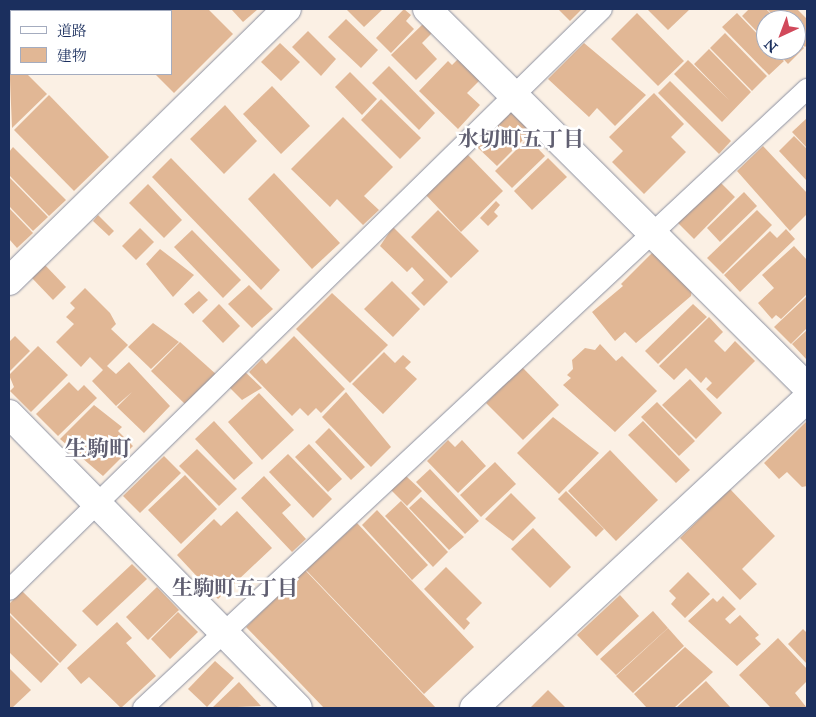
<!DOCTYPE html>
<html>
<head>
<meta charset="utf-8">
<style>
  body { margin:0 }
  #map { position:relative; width:816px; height:717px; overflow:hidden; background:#fbf0e4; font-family:"IM FELL Great Primer","Noto Serif JP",serif }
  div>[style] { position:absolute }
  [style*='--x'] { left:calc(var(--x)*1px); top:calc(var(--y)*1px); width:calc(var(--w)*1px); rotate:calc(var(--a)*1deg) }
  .building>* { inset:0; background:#e1b795 }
  .roads { filter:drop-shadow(0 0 1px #8b90a1) drop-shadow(0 0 1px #8b90a1) }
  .service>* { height:20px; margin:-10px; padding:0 10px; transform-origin:10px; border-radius:10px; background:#fff }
  .minor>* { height:28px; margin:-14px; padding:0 14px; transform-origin:14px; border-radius:14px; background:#fff }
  span { translate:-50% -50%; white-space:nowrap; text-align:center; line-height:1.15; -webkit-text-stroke:5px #fff; paint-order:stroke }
  .neighbourhood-label { font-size:21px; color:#605f71; font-weight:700 }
  .quarter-label { font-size:22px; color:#605f71; font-weight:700 }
  .frame { position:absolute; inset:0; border:10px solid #1b2f5e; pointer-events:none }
  .legend { position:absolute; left:10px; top:10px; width:162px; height:65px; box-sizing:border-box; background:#fff; border:1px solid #a4acbf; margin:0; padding:6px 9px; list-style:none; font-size:15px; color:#1b2f5e }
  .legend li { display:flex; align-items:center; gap:10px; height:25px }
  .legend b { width:25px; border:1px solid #a4acbf }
  .north { position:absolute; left:756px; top:10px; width:50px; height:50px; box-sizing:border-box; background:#fff; border:1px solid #a4acbf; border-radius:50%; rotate:223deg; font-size:14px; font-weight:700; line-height:20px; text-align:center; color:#1b2f5e }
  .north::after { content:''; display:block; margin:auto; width:18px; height:22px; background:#d1495b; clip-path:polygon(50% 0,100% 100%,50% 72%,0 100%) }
</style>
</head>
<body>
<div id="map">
  <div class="building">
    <i style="clip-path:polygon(9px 9px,67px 9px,69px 11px,11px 11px,11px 23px)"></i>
    <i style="clip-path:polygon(168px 9px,208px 9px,233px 34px,174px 93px,155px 74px,171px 74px,171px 11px)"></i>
    <i style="clip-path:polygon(231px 9px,258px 9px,243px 22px)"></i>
    <i style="clip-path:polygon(346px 9px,383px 9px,364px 27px)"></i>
    <i style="clip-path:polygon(404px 9px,411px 15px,406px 21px,414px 29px,391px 53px,376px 38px)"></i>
    <i style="clip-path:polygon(558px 9px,582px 9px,570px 21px)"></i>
    <i style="clip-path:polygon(647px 9px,690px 9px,668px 30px)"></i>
    <i style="clip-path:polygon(749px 9px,766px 9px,777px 20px,766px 20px,766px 41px,742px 16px)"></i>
    <i style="clip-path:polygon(767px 9px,797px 9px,807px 19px,807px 45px,805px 47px,796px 38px,796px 20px,778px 20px)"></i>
    <i style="clip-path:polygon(637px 13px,684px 61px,658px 86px,611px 39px)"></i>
    <i style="clip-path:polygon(737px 13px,766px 43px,766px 50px,773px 50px,784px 61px,769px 75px,722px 27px)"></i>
    <i style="clip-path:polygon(346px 19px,378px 50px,361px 68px,328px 37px)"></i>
    <i style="clip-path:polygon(424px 23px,433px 32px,422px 43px,437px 59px,416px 80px,391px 55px)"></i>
    <i style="clip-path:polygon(308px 31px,336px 59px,321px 76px,292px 47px)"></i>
    <i style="clip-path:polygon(725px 33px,767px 76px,752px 91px,710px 48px)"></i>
    <i style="clip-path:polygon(796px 40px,804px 48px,788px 64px,775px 50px,796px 50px)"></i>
    <i style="clip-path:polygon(280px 43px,300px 62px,281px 81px,261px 62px)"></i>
    <i style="clip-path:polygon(584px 43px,646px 95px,615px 126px,597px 108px,589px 117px,548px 79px)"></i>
    <i style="clip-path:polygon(709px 49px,751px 92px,722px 122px,674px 74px,688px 60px,729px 100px,694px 64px)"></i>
    <i style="clip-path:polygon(9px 55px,11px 74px,27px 74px,47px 94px,12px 128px)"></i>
    <i style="clip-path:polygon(462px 55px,484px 76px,467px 93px,480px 105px,458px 129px,419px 91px,448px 61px,452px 65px)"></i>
    <i style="clip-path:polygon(389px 66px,435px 113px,419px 130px,372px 83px)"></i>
    <i style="clip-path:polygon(350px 72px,377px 99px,362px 115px,335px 87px)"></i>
    <i style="clip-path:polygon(670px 81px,731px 141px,719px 154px,658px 93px)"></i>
    <i style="clip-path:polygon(272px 86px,310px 126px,281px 154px,243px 114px)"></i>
    <i style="clip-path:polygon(654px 93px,684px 124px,671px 137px,686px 152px,644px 194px,612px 162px,623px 151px,609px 137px)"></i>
    <i style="clip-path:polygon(49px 95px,109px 157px,74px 191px,14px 130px)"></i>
    <i style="clip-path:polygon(381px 99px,421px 138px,400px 159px,361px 120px)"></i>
    <i style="clip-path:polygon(225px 105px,257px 141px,224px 174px,190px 139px)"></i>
    <i style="clip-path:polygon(516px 107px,536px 127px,497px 166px,476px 146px)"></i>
    <i style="clip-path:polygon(343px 117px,393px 167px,364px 196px,379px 210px,363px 225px,337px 199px,330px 207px,291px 169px)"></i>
    <i style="clip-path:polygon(807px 118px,807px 148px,792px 132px)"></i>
    <i style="clip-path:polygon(794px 136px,807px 149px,807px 181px,779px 151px)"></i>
    <i style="clip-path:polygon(528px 138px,545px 156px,512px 188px,495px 171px)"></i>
    <i style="clip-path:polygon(763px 146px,807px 193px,807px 214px,790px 231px,737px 171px)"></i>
    <i style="clip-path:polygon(13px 147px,66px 200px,49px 216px,9px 175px,9px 152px)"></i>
    <i style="clip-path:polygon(467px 154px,503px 191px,461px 232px,425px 194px)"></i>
    <i style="clip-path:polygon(171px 158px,280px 270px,261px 290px,152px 177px)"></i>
    <i style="clip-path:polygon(548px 158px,567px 177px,532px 210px,514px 191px)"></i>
    <i style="clip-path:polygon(274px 173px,340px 243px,312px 269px,248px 199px)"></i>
    <i style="clip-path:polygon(9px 177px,48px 217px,33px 231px,9px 206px)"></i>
    <i style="clip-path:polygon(717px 179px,735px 197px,694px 239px,675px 220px)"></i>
    <i style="clip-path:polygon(148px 184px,182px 220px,164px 238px,129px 203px)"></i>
    <i style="clip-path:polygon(744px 192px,757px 206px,720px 242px,707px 228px)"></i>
    <i style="clip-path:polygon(496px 201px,500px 205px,494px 212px,498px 216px,488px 226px,480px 218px)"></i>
    <i style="clip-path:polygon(9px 208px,33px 233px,17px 248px,9px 239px)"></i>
    <i style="clip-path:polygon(438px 210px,479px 251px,451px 278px,411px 237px)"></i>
    <i style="clip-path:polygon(757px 210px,772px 225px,723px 274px,707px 258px)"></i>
    <i style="clip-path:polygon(98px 215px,114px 231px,109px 236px,93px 221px)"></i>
    <i style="clip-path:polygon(393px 227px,448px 282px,424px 306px,411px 293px,424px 280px,412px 267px,407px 272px,380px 246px)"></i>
    <i style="clip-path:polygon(140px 228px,154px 242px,136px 260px,122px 246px)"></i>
    <i style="clip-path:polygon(786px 229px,795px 239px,740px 292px,724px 275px,770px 231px,777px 238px)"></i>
    <i style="clip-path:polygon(192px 230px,241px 280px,223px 298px,174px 247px)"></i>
    <i style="clip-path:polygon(794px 246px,807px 260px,807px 294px,781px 319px,776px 315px,772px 319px,758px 303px,774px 288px,762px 275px)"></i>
    <i style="clip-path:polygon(160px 249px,194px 275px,173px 297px,146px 264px)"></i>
    <i style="clip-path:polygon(654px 251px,692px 289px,691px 296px,636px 343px,625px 332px,615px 341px,592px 312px,623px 286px,621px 284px)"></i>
    <i style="clip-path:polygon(44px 264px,66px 287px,53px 300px,31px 277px)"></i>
    <i style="clip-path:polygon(392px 281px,420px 309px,393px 337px,364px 309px)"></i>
    <i style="clip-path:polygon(249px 285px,273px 309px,252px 328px,228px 304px)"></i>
    <i style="clip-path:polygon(85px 288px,110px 313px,116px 324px,111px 329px,128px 345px,107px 366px,116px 374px,129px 362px,170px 406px,144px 433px,117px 407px,132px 392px,116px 406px,92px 381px,103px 370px,90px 357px,81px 367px,56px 342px,74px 324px,66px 317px,75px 308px,70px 303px)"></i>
    <i style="clip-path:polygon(199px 291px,208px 300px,193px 314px,184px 304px)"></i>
    <i style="clip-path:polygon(332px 293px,388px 345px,350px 383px,296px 329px)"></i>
    <i style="clip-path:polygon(807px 296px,807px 328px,791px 344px,774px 327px)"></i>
    <i style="clip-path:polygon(219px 304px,240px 326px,223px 343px,202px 321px)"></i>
    <i style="clip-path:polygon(693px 304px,707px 317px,658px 364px,645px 351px)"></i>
    <i style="clip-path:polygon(709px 317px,723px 332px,689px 366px,714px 341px,725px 352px,735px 341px,755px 361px,717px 399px,706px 389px,712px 383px,706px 377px,701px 383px,686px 368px,674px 380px,659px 366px)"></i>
    <i style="clip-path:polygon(153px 323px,179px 342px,151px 369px,128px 347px)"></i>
    <i style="clip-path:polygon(807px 330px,807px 360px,792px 344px)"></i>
    <i style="clip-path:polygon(15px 336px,30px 351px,9px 372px,9px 342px)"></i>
    <i style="clip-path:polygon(294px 336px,345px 389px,321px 413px,316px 408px,308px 416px,300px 408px,292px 416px,249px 372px,262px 359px,266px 364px)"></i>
    <i style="clip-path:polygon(180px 342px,217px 375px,186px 405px,151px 371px)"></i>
    <i style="clip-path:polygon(600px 344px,616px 361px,622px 356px,657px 391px,615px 432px,563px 385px,571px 378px,567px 375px,573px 369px,572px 360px,585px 348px,595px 350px)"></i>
    <i style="clip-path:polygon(38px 346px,68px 375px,31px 412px,10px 391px,14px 387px,9px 375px)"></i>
    <i style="clip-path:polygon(384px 352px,395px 363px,403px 355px,411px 362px,405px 368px,417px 379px,383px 414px,352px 384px)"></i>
    <i style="clip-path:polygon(522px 367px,559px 405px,523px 440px,486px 403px)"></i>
    <i style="clip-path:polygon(243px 370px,262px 388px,242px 400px,228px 386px)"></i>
    <i style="clip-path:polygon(690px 379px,722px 413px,696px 439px,662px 405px)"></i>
    <i style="clip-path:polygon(69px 382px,78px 391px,84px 385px,97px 398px,58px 436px,36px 414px)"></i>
    <i style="clip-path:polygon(346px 392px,391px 447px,371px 467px,322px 417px)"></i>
    <i style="clip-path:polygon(259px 393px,294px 430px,262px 460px,228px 422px)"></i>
    <i style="clip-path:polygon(657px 402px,695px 441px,679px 456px,641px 417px)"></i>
    <i style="clip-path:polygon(94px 405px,122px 427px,118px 431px,133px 446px,103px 476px,60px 439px)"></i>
    <i style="clip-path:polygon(553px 417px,599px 453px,559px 494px,517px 453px)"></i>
    <i style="clip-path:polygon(214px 421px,253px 463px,234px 480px,195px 439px)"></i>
    <i style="clip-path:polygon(643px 421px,690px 470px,676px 483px,628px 435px)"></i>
    <i style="clip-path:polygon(807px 421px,807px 486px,802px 487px,787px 472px,779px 479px,764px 463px)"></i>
    <i style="clip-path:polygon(329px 428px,365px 467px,351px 480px,315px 442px)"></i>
    <i style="clip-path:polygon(448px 440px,455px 447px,462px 440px,486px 466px,458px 493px,427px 461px)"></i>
    <i style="clip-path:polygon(309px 444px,342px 479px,328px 492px,295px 457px)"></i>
    <i style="clip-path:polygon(197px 449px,237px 489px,219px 506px,179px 466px)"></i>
    <i style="clip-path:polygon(610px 450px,658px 500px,616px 541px,568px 491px)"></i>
    <i style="clip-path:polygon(288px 454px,332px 499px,313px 518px,269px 472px)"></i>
    <i style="clip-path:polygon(164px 456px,181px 473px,140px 513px,123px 496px)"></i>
    <i style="clip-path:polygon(495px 462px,516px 484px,481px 517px,460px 495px)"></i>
    <i style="clip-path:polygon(430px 469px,479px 521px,465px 534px,416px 482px)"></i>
    <i style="clip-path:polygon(185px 475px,217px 509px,181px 544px,148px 510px)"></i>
    <i style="clip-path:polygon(264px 476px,291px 505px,282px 513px,306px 539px,292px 552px,241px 498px)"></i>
    <i style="clip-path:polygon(406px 476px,422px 491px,407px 506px,391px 490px)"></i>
    <i style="clip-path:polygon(730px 489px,775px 536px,742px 569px,757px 584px,740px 600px,680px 538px)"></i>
    <i style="clip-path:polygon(566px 491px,604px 529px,596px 537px,558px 499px)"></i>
    <i style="clip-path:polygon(511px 493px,536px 518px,513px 541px,485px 519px)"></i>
    <i style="clip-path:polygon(421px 497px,464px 537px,449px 550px,409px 508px)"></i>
    <i style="clip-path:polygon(401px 501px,448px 552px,433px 567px,385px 516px)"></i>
    <i style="clip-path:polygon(377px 510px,428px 565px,412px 580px,362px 525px)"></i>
    <i style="clip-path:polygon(237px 511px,272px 548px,218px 599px,177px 555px,214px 519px,221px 526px)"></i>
    <i style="clip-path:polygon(357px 523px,474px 647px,424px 694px,306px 570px)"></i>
    <i style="clip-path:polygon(533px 528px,571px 567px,550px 588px,511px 549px)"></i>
    <i style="clip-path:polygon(132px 564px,147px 579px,97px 626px,82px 611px)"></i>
    <i style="clip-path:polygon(446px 567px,482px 603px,466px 619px,470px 623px,464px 630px,424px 589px)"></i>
    <i style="clip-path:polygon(305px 570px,436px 708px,324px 708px,277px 659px,246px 627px)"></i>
    <i style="clip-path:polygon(688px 572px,710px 594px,685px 618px,671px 604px,676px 598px,669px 591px)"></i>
    <i style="clip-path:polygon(157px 587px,179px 610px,148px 640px,126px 617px)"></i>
    <i style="clip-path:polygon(22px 591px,77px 645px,60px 663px,9px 612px,9px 604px)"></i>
    <i style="clip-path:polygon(620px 595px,639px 616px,597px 656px,577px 635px)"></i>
    <i style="clip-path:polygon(723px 596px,736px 609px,725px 619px,730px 624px,740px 615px,759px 635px,755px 638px,761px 644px,737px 666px,688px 621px,713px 598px,717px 602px)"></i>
    <i style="clip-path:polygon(653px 611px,668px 628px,616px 675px,600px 659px)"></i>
    <i style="clip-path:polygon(178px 612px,198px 632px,170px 659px,151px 639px)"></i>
    <i style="clip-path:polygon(9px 614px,59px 664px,41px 683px,9px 652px)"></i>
    <i style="clip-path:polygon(117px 622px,132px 638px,126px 643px,156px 676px,121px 708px,89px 677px,81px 684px,67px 668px)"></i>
    <i style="clip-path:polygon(668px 628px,684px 646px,633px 693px,616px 676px)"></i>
    <i style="clip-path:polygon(803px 629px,807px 633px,807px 664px,788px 644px)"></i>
    <i style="clip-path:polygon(778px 638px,807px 669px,807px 681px,795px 693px,807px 708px,771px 708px,739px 675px)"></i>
    <i style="clip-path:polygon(685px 647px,713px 672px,674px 708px,647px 708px,634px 694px)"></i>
    <i style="clip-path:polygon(215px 661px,234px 678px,207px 707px,188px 689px)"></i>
    <i style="clip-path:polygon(9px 668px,31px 690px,12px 708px,9px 708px)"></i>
    <i style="clip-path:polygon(706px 681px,731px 708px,676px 708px)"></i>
    <i style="clip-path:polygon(239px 682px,261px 706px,212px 708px)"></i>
    <i style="clip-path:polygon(548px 690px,566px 708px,530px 708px)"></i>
  </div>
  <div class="roads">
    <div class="service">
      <i style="--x:9;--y:590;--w:830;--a:-44.41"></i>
      <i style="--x:143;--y:708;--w:908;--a:-42.99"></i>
    </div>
    <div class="minor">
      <i style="--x:427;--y:9;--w:536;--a:44.85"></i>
      <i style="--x:9;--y:281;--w:389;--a:-44.4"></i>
      <i style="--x:9;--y:414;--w:412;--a:45.5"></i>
      <i style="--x:474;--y:708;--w:454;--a:-42.9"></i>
    </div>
  </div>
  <div class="neighbourhood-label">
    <span style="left:521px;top:139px">水切町五丁目</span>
    <span style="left:235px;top:588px">生駒町五丁目</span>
  </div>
  <div class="quarter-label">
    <span style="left:98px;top:449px">生駒町</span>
  </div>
  <div class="frame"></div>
  <ul class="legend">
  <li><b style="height:6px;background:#fff"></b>道路</li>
  <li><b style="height:14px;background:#e1b795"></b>建物</li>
  </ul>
  <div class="north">N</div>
</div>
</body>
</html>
